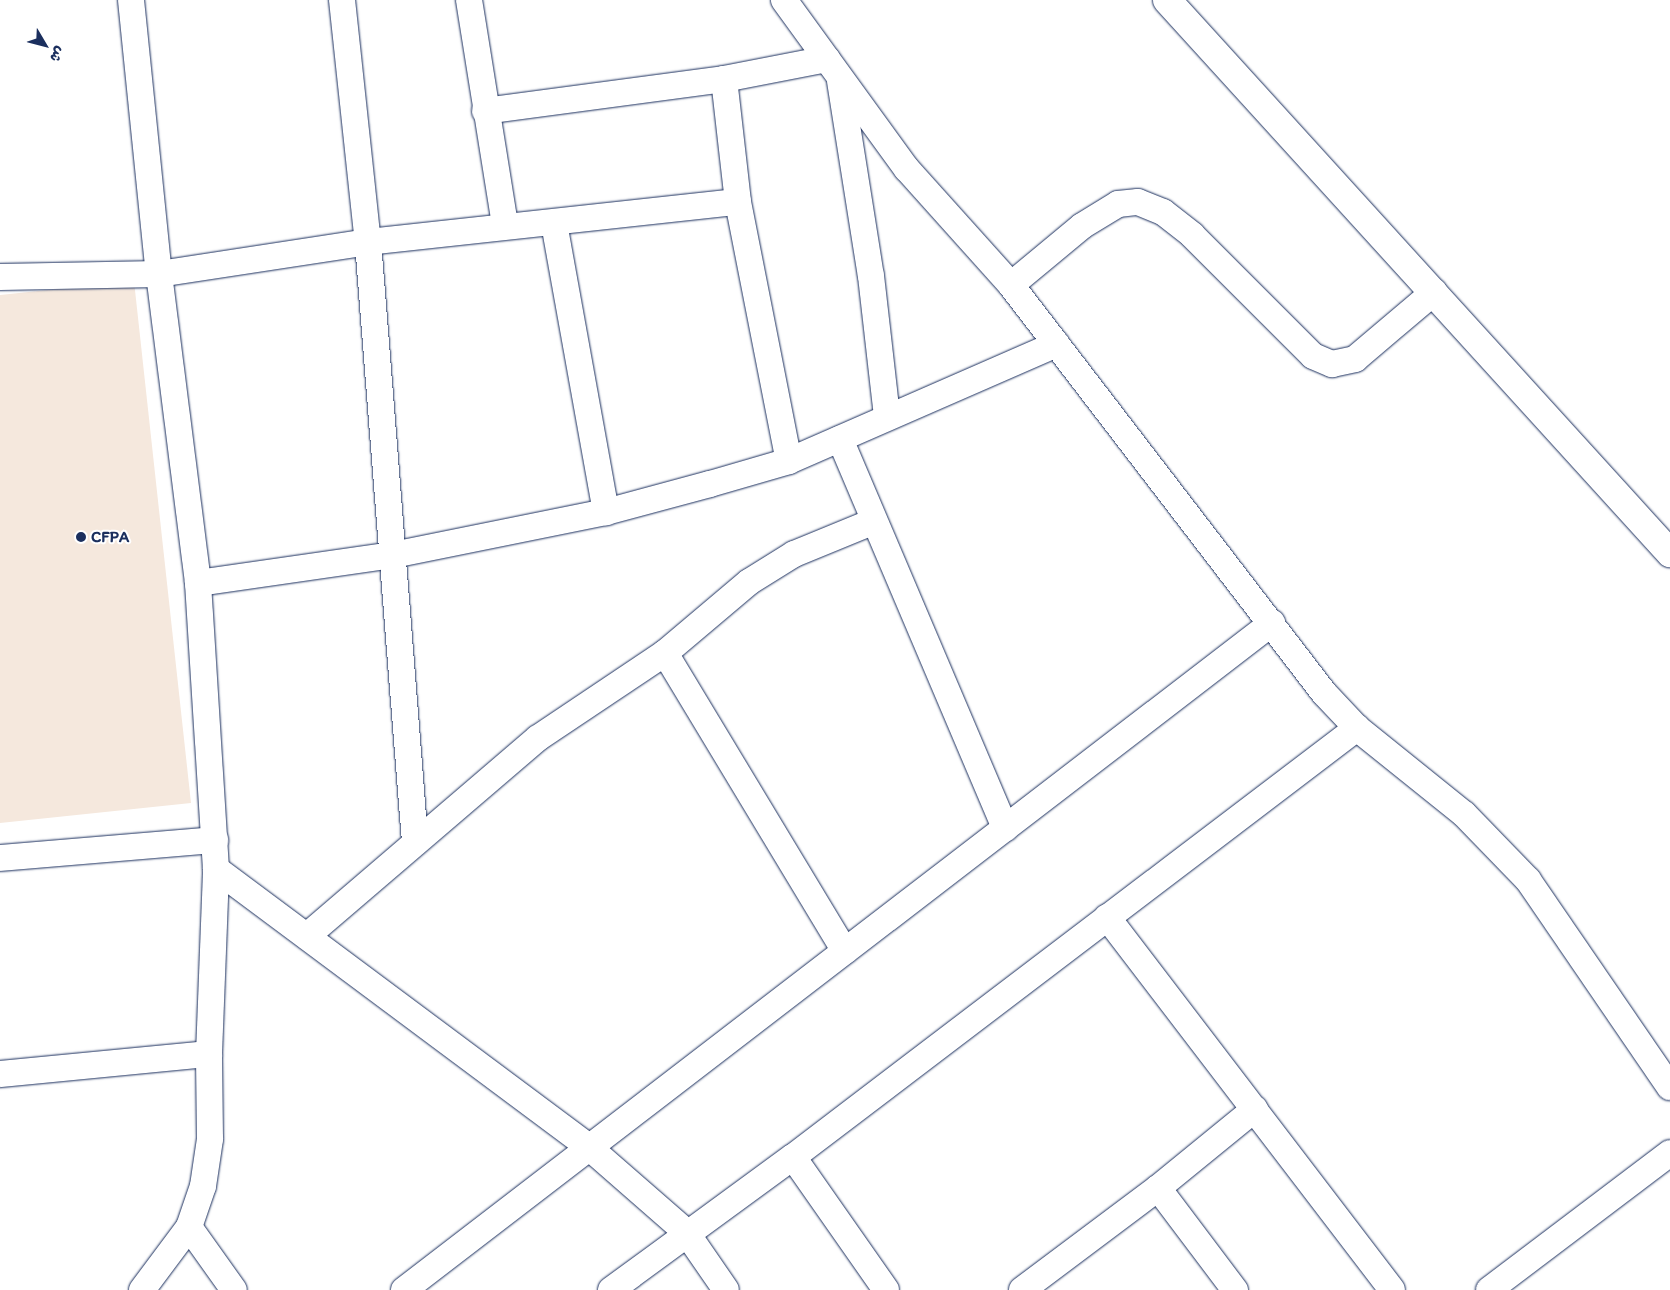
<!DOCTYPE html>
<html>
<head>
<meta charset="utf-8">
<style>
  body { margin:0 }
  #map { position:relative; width:1670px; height:1290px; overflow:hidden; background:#fff; font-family:Itim,"Playpen Sans Arabic",sans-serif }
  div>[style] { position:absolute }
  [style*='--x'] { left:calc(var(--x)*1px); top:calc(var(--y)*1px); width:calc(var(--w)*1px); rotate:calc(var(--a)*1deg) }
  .built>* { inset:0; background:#f5e8dd }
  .roads { filter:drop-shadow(0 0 1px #1b2f5e) drop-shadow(0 0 1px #1b2f5e) }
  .street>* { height:26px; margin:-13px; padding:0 13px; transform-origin:13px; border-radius:13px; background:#fff }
  .secondary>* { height:28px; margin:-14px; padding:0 14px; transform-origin:14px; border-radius:14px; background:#fff }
  .dots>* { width:14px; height:14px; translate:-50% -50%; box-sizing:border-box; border:2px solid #fff; border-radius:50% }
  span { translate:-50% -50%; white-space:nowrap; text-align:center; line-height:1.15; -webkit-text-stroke:4px #fff; paint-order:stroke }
  .poi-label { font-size:16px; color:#1b2f5e; font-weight:700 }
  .left { translate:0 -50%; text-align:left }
  .north { position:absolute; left:20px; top:20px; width:50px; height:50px; -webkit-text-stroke:4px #fff; paint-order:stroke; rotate:127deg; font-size:14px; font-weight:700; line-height:20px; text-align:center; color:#1b2f5e }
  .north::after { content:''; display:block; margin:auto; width:18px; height:22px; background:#1b2f5e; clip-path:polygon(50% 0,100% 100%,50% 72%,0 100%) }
</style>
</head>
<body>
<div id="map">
  <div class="built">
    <i style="clip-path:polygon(134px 281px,191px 803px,0 823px,0 295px)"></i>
  </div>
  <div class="roads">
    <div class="street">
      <i style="--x:131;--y:0;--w:275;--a:84.2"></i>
      <i style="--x:159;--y:274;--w:311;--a:82.8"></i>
      <i style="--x:198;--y:583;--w:287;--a:86.4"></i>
      <i style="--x:216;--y:869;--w:468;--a:36.7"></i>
      <i style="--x:591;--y:1149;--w:126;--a:41.1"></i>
      <i style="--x:686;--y:1232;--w:70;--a:55.4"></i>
      <i style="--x:342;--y:0;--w:243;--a:83.9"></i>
      <i style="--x:368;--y:242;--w:602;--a:85.52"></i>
      <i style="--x:469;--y:0;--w:229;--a:80.9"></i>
      <i style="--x:784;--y:0;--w:209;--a:54"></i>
      <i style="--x:907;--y:169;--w:156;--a:48.1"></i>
      <i style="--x:1011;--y:285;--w:514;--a:52.51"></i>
      <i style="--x:1324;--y:693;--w:48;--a:46.7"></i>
      <i style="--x:1357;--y:728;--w:137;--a:38.8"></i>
      <i style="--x:1464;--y:814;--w:92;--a:45.9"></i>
      <i style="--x:1528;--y:880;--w:251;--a:55.6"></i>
      <i style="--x:724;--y:79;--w:105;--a:-11"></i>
      <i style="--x:840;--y:81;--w:197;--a:81"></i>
      <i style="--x:871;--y:276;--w:142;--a:83.5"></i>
      <i style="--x:485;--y:111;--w:241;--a:-7.6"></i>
      <i style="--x:724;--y:79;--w:124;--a:83.5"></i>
      <i style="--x:738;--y:202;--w:264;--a:78.9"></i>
      <i style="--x:554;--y:223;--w:294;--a:79.8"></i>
      <i style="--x:0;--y:277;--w:159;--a:-1.1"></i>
      <i style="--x:159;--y:274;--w:211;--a:-8.7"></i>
      <i style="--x:368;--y:242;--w:372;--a:-6.2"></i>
      <i style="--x:1011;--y:285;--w:92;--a:-39.7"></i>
      <i style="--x:1082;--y:226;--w:42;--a:-31.4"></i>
      <i style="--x:1118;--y:204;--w:20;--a:-6"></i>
      <i style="--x:1138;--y:202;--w:27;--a:22"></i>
      <i style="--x:1163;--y:212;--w:37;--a:38"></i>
      <i style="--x:1192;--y:235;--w:171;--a:45"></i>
      <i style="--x:1313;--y:356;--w:21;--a:23"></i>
      <i style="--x:1332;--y:364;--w:24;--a:-12"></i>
      <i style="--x:1355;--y:359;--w:104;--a:-40.3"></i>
      <i style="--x:840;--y:439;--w:423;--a:67"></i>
      <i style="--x:198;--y:583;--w:197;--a:-8.2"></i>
      <i style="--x:393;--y:555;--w:217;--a:-11.4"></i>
      <i style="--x:606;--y:512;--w:108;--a:-15.1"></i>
      <i style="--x:710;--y:484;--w:82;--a:-16.2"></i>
      <i style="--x:789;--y:461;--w:292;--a:-23.6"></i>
      <i style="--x:665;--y:653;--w:348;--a:58.9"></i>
      <i style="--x:0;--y:858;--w:216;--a:-4.8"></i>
      <i style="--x:1107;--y:917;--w:469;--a:52.6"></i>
      <i style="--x:307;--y:936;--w:304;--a:-40.6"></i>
      <i style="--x:538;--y:738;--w:153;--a:-33.8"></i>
      <i style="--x:665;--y:653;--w:110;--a:-40.2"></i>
      <i style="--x:749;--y:582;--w:53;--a:-31.9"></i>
      <i style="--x:794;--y:554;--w:84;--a:-22.3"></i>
      <i style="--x:0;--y:1074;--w:210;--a:-5.5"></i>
      <i style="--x:209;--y:1054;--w:185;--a:-87.8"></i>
      <i style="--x:793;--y:1157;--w:162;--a:55"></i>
      <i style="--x:1158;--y:1188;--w:128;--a:53"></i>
      <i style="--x:189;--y:1227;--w:77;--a:54.5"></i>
      <i style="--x:142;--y:1290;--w:79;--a:-53.3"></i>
      <i style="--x:189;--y:1227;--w:43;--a:-71.1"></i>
      <i style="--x:203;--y:1186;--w:48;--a:-81.5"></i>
      <i style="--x:210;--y:1139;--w:85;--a:-90.7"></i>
      <i style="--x:404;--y:1290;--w:1095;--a:-37.54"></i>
      <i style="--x:611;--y:1290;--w:225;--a:-36.2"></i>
      <i style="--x:793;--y:1157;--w:709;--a:-37.26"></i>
      <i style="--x:1022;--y:1290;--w:170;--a:-36.9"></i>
      <i style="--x:1158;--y:1188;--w:125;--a:-39.2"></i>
      <i style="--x:1489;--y:1290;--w:227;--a:-37.1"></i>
    </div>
    <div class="secondary">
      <i style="--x:1167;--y:0;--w:748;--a:47.71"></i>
    </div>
  </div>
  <div class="dots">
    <i style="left:81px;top:537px;background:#1b2f5e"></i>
  </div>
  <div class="poi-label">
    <span class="left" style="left:91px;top:537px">CFPA</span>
  </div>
  <div class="north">ش</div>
</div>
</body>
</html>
